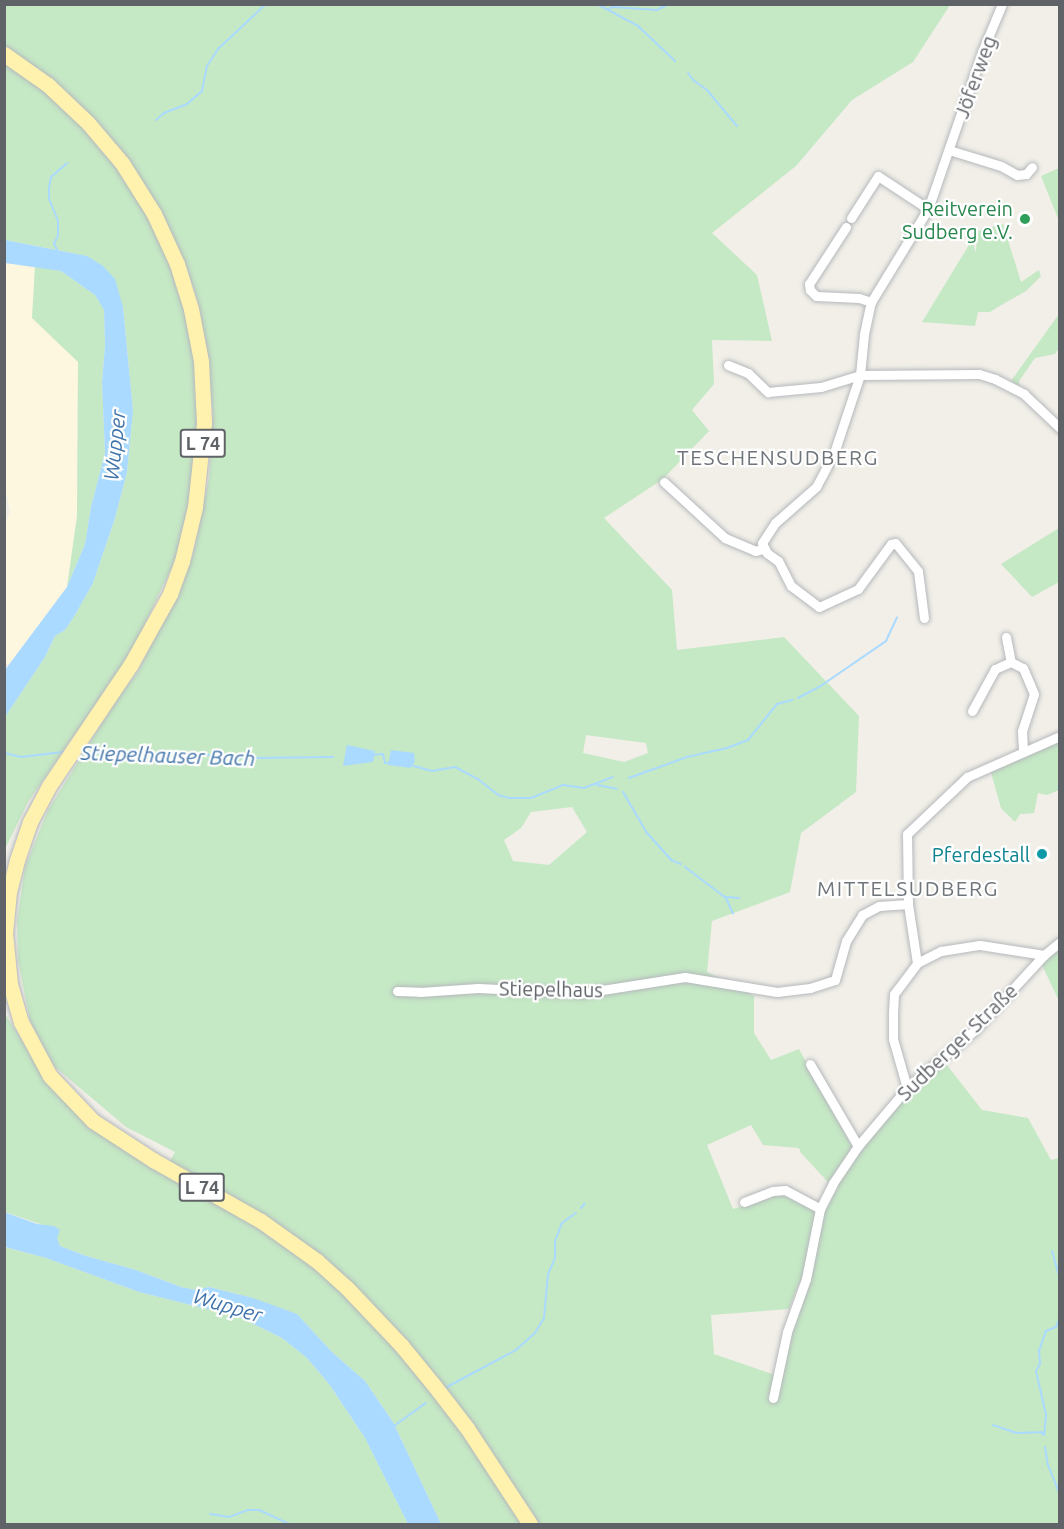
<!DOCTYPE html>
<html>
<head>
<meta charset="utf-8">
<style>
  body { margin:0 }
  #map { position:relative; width:1064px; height:1529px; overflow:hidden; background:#f1efe8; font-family:Ubuntu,sans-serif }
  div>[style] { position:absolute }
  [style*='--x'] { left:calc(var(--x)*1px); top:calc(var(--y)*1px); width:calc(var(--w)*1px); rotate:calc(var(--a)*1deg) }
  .commercial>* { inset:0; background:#fef7e0 }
  .green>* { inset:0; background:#c5e8c5 }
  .water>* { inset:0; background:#aadaff }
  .stream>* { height:2px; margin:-1px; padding:0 1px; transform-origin:1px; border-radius:1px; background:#aadaff }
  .roads { filter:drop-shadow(0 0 2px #b5b8bc) drop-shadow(0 0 2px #b5b8bc) }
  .street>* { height:9px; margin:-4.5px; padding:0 4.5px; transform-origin:4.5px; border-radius:4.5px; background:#fff }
  .primary>* { height:15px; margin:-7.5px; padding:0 7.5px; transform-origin:7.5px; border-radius:7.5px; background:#fff2af }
  .dots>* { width:16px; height:16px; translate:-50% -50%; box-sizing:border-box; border:3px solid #fff; border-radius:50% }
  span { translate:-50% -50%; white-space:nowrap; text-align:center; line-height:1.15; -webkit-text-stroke:4.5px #fff; paint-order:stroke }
  .shield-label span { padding:2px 4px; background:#fff; border:2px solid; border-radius:4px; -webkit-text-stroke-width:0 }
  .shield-label { font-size:18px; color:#5f6368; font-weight:700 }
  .street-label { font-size:20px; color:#5f6368 }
  .leisure-label { font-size:20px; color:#27864d }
  .right { translate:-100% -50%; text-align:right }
  .culture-label { font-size:20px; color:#0d838f }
  .water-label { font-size:21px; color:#4174aa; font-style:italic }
  .neighbourhood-label { font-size:21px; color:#70757a; letter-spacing:1.5px }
  .frame { position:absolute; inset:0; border:6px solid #5f6368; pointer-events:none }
</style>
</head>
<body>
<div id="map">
  <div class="commercial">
    <i style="clip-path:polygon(5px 263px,35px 266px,32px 318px,78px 362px,77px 516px,67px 587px,9px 664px,4px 662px,4px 528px,10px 511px,4px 481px)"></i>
  </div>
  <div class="green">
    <i style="clip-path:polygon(evenodd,5px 5px,950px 5px,913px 62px,852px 100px,796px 166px,712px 233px,757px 275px,772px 341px,712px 340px,714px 384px,692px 410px,709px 431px,663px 479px,604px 518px,672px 590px,677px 650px,784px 637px,859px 716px,856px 792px,801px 833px,790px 892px,712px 921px,707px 972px,754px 996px,754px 1033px,771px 1060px,799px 1049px,856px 1154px,920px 1081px,943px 1060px,982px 1110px,1028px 1118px,1051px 1160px,1059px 1158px,1059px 1524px,441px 1524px,393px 1422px,365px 1381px,332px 1352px,297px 1314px,238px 1294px,209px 1287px,196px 1290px,181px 1287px,136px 1270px,86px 1256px,60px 1246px,56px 1238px,43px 1225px,5px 1212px,4px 1012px,38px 1066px,164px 1172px,175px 1152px,126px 1127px,54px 1066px,30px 1021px,18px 960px,17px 921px,25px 867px,48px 810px,114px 704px,139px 670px,193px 555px,209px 478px,213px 412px,199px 306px,188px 271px,156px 202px,98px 122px,47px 77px,5px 49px,5px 5px,586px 735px,646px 743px,648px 753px,624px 762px,583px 753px,586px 735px,5px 5px,572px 807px,587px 832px,549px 865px,513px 861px,504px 840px,521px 828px,531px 812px,572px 807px,5px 5px,751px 1125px,763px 1145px,799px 1148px,801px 1153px,828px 1182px,838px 1188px,823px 1214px,783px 1193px,733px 1209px,707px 1145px,751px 1125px,5px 5px,799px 1283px,809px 1286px,791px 1331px,781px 1377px,714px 1354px,711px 1315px,789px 1309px,799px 1283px)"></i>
    <i style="clip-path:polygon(5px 61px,32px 79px,98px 142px,130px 184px,154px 226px,178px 286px,193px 340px,198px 385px,195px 467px,178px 554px,132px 651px,28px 802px,5px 849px,5px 717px,45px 657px,55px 636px,65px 630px,75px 615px,93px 583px,115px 518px,127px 472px,133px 411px,123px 307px,87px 256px,5px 240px)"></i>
    <i style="clip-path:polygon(1059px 168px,1059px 221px,1041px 176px)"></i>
    <i style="clip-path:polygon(1003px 224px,1021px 282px,1039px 270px,1041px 276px,1026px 291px,998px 307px,990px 312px,978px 312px,975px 326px,922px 322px,972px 240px,976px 253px,977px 231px)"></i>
    <i style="clip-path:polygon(35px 266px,61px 271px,95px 295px,104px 310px,105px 345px,102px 382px,105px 453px,91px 507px,85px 544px,67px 587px,77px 516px,78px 362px,32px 318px)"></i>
    <i style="clip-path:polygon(1059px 314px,1059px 348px,1055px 354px,1035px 358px,1019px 381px,1020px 386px,1011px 381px)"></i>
    <i style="clip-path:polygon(1059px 528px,1059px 582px,1032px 597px,1001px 564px)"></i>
    <i style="clip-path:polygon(1059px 739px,1059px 790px,1047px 795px,1038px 793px,1034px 813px,1020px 814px,1015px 822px,1001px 808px,990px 769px)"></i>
    <i style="clip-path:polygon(1059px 948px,1059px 1001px,1042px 965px)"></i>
    <i style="clip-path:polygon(4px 1247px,46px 1258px,139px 1292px,239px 1317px,282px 1338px,307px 1358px,329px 1384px,365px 1438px,408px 1524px,5px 1524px)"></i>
  </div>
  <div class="water">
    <i style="clip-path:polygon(5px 240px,87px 256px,103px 266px,115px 279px,123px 307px,133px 411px,127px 472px,115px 518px,93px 583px,75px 615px,65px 630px,55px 636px,45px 657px,5px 717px,5px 670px,67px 587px,85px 544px,91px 507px,105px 453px,102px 382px,105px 345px,104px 310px,95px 295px,61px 271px,5px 263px)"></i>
    <i style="clip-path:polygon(347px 745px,375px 751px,373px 762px,343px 766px)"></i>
    <i style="clip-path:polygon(391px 750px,414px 753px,415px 761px,410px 768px,388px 765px)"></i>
    <i style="clip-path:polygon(4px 1212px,37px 1224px,54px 1226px,60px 1230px,57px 1238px,60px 1246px,86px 1256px,136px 1270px,181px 1287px,196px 1290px,209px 1287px,253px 1298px,297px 1314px,332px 1352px,365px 1381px,393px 1422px,441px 1524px,408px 1524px,365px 1438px,329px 1384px,307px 1358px,282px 1338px,239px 1317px,139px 1292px,46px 1258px,5px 1247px)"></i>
  </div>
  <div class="stream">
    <i style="--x:597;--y:4;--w:47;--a:28.2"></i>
    <i style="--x:638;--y:26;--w:51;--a:43.4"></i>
    <i style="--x:608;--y:9;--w:5;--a:-22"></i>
    <i style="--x:613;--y:7;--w:44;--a:3.9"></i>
    <i style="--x:657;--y:10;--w:13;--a:-27"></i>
    <i style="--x:688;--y:73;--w:9;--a:54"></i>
    <i style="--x:693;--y:80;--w:17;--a:36"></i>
    <i style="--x:707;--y:90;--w:47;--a:50.2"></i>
    <i style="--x:156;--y:120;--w:11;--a:-41"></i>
    <i style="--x:164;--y:113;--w:25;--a:-21"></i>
    <i style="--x:187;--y:104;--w:20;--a:-41"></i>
    <i style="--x:202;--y:91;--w:25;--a:-79"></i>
    <i style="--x:207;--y:66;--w:20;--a:-57"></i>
    <i style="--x:218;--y:49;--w:66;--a:-43.2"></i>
    <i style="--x:57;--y:250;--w:8;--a:-113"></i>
    <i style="--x:54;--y:243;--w:8;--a:-60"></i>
    <i style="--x:58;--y:236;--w:15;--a:-90"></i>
    <i style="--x:58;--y:221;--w:24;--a:-112"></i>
    <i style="--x:49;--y:199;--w:11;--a:-90"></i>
    <i style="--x:49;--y:188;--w:11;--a:-80"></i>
    <i style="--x:51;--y:177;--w:21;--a:-41"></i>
    <i style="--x:798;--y:698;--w:27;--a:-28"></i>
    <i style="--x:822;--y:685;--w:78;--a:-34.5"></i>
    <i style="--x:886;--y:641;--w:26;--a:-65"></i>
    <i style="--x:4;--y:753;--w:17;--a:13"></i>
    <i style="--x:21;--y:757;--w:42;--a:-6.8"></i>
    <i style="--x:78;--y:753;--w:118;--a:0.5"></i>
    <i style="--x:196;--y:754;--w:47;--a:4.9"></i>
    <i style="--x:243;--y:758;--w:90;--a:-0.6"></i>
    <i style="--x:372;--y:755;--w:11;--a:-5"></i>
    <i style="--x:383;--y:754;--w:9;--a:77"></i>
    <i style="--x:385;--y:763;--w:4;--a:0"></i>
    <i style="--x:410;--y:765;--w:23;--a:15"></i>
    <i style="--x:432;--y:771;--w:23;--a:-10"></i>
    <i style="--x:455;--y:767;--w:27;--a:28"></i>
    <i style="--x:479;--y:780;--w:24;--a:38"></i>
    <i style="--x:498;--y:795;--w:11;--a:15"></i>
    <i style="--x:509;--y:798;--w:22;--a:0"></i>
    <i style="--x:531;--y:798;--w:35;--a:-22"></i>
    <i style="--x:563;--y:785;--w:21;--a:8"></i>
    <i style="--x:584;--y:788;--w:31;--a:-21"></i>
    <i style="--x:629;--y:778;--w:62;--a:-19.9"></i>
    <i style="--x:687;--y:757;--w:41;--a:-12.7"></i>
    <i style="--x:727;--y:748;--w:22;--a:-21"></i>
    <i style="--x:748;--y:740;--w:46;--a:-51.1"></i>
    <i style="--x:777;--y:704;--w:16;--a:-15"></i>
    <i style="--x:597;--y:785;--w:20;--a:11"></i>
    <i style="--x:623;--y:792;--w:48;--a:59.7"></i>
    <i style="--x:647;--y:833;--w:36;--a:48"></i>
    <i style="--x:671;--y:860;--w:11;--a:22"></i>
    <i style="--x:685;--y:867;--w:51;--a:37.1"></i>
    <i style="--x:726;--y:898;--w:17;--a:66"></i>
    <i style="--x:727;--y:897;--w:12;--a:5"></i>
    <i style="--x:581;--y:1208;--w:6;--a:-51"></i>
    <i style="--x:1052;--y:1251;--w:29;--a:74"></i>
    <i style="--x:447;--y:1387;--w:78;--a:-28.2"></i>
    <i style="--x:516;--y:1350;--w:25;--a:-42"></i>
    <i style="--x:535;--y:1333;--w:17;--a:-59"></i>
    <i style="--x:544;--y:1318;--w:44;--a:-84.8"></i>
    <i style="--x:548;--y:1274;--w:17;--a:-66"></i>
    <i style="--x:555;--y:1258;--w:17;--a:-90"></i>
    <i style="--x:555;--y:1241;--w:19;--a:-69"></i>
    <i style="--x:562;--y:1223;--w:17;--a:-36"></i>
    <i style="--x:993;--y:1425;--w:24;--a:19"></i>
    <i style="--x:1016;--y:1433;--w:25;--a:-2"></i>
    <i style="--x:1041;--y:1432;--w:4;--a:45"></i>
    <i style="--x:1044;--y:1435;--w:20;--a:-84"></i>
    <i style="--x:1046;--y:1415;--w:45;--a:-102.8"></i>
    <i style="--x:1036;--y:1371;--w:8;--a:-60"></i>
    <i style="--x:1040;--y:1364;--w:13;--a:-94"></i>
    <i style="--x:1039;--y:1351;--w:21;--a:-71"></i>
    <i style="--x:1046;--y:1331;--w:11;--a:-22"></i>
    <i style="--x:1056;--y:1327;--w:11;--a:-68"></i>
    <i style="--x:394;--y:1426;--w:39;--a:-36"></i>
    <i style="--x:1045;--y:1447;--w:18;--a:81"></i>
    <i style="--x:1048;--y:1465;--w:31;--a:68"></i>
    <i style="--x:210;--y:1514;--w:19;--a:9"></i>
    <i style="--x:229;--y:1517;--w:20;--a:-20"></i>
    <i style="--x:248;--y:1510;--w:11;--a:0"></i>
    <i style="--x:259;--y:1510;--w:33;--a:25"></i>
  </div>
  <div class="roads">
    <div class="street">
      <i style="--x:949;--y:150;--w:54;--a:17.1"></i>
      <i style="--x:1001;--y:166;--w:18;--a:29"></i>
      <i style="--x:1017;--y:175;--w:9;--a:-6"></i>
      <i style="--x:1026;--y:174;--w:9;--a:-49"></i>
      <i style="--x:851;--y:218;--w:50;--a:-57.3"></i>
      <i style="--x:878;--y:176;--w:60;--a:33.4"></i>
      <i style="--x:846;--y:227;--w:68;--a:123"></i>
      <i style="--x:809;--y:284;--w:6;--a:81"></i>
      <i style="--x:810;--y:290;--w:8;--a:45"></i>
      <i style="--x:816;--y:296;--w:43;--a:2.7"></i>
      <i style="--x:859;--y:298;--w:13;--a:18"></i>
      <i style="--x:728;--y:365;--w:22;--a:22"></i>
      <i style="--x:748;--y:373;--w:28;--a:44"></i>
      <i style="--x:768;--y:392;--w:53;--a:-5.4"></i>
      <i style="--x:821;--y:387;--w:41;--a:-17.1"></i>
      <i style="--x:860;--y:375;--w:119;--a:-0.5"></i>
      <i style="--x:979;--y:374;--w:17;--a:17"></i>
      <i style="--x:995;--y:379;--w:33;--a:27"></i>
      <i style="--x:1024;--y:394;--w:50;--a:43.4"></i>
      <i style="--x:664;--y:482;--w:83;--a:42.6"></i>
      <i style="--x:725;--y:538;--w:33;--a:23"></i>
      <i style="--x:755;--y:551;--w:9;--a:-13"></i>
      <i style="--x:924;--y:618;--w:47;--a:-97.3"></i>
      <i style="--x:918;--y:571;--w:36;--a:-129"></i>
      <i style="--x:895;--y:543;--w:4;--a:166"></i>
      <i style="--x:891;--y:544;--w:56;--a:126.3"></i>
      <i style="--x:858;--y:589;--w:43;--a:155.2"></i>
      <i style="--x:819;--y:607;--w:35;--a:-143"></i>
      <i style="--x:791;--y:586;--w:28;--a:-117"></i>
      <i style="--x:778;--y:561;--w:14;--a:-144"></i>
      <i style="--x:767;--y:553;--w:11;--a:-117"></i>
      <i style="--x:762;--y:543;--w:24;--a:-57"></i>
      <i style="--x:775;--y:523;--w:55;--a:-41.3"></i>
      <i style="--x:816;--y:487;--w:38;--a:-62"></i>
      <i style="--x:834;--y:453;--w:82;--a:-71.6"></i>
      <i style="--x:860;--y:375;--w:41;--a:-84.4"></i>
      <i style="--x:864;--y:334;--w:33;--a:-78"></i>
      <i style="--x:871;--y:302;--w:109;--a:-58.5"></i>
      <i style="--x:928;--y:209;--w:166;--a:-71"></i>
      <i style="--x:982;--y:52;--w:52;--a:-67.4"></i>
      <i style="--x:1006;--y:637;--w:25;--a:79"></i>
      <i style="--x:972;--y:711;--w:48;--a:-61.3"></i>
      <i style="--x:995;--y:669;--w:17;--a:-24"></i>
      <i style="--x:1011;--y:662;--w:13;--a:27"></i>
      <i style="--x:1023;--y:668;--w:28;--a:67"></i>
      <i style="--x:1034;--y:694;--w:39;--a:108"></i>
      <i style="--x:1022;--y:731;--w:21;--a:87"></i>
      <i style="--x:917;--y:963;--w:27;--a:-27"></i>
      <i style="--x:941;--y:951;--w:39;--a:-9"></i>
      <i style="--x:980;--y:945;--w:65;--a:8.9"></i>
      <i style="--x:397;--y:991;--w:23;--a:2"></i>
      <i style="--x:420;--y:992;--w:58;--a:-3.9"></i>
      <i style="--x:478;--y:988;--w:105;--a:2.7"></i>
      <i style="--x:583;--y:993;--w:103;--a:-8.9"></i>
      <i style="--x:685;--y:977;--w:93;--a:9.3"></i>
      <i style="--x:777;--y:992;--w:33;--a:-7"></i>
      <i style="--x:810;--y:988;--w:26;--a:-18"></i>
      <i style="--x:835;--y:980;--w:41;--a:-74.2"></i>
      <i style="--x:846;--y:941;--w:31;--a:-58"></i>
      <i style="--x:862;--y:915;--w:19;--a:-28"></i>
      <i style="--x:879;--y:906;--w:29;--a:-4"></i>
      <i style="--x:810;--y:1064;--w:95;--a:59.7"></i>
      <i style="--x:907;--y:1088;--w:51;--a:-105.9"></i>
      <i style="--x:893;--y:1039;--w:26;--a:-90"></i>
      <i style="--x:893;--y:1013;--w:19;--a:-87"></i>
      <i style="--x:894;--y:994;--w:39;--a:-53"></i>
      <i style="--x:917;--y:963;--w:60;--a:-98.7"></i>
      <i style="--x:908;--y:904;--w:70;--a:-90.8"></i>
      <i style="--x:907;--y:834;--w:83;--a:-43.5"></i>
      <i style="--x:967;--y:777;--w:102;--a:-23.8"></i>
      <i style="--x:744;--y:1202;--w:31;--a:-21"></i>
      <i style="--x:773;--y:1191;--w:12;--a:-5"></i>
      <i style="--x:785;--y:1190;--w:40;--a:28"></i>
      <i style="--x:773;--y:1398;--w:67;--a:-78"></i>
      <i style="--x:787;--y:1332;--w:56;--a:-70.3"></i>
      <i style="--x:806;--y:1279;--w:71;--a:-78.7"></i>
      <i style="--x:820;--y:1209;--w:29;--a:-63"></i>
      <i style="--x:833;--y:1183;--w:45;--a:-56"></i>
      <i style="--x:858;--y:1146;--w:76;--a:-49.8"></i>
      <i style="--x:907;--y:1088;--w:89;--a:-40.5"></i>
      <i style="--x:975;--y:1030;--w:102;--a:-47.4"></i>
      <i style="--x:1044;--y:955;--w:21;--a:-39"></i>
    </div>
    <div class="primary">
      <i style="--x:4;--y:54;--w:54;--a:35.2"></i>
      <i style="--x:48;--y:85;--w:55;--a:43.5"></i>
      <i style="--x:88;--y:123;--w:52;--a:49.6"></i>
      <i style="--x:122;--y:163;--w:60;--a:57.9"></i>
      <i style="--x:154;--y:214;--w:55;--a:65.3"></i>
      <i style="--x:177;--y:264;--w:47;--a:72.7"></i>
      <i style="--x:191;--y:309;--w:53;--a:79.1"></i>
      <i style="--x:201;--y:361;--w:62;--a:87.2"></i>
      <i style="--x:204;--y:423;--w:84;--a:96.1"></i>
      <i style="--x:195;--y:507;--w:56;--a:103.5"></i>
      <i style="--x:182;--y:561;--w:35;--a:110"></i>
      <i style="--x:170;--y:594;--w:80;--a:119.1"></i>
      <i style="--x:131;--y:664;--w:147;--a:123.9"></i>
      <i style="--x:49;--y:786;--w:41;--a:117.8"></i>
      <i style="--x:30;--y:822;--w:40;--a:108.9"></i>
      <i style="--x:17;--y:860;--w:32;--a:104"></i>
      <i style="--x:9;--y:891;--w:42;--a:95.4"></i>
      <i style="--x:5;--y:933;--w:51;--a:84.4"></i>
      <i style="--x:10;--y:984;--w:40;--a:74"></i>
      <i style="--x:21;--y:1022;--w:61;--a:61.8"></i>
      <i style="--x:50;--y:1076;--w:62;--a:46.3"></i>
      <i style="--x:93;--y:1121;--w:72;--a:33"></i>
      <i style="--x:153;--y:1160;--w:124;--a:29.5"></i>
      <i style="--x:261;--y:1221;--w:69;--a:35.5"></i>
      <i style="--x:317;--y:1261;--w:40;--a:42"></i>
      <i style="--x:347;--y:1288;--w:79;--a:46.5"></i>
      <i style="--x:401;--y:1345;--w:50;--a:50.6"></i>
      <i style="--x:433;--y:1384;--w:56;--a:52.3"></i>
      <i style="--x:467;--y:1428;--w:115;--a:56.7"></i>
    </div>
  </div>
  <div class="dots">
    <i style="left:1025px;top:219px;background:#2e9e5b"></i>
    <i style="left:1042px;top:854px;background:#0f9aa8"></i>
  </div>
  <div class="shield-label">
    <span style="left:203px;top:443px">L 74</span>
    <span style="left:202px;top:1187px">L 74</span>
  </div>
  <div class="street-label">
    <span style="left:975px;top:77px;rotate:-70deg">Jöferweg</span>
    <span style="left:551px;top:989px;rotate:1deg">Stiepelhaus</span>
    <span style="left:957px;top:1042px;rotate:-44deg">Sudberger Straße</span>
  </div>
  <div class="leisure-label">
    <span class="right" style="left:1013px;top:220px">Reitverein<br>Sudberg e.V.</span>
  </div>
  <div class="culture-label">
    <span class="right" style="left:1030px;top:854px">Pferdestall</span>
  </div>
  <div class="water-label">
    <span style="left:114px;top:445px;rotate:-84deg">Wupper</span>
    <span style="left:168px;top:755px;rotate:2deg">Stiepelhauser Bach</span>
    <span style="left:228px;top:1305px;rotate:17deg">Wupper</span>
  </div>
  <div class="neighbourhood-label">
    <span style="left:778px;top:457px">TESCHENSUDBERG</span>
    <span style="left:908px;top:888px">MITTELSUDBERG</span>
  </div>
  <div class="frame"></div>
</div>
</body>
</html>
